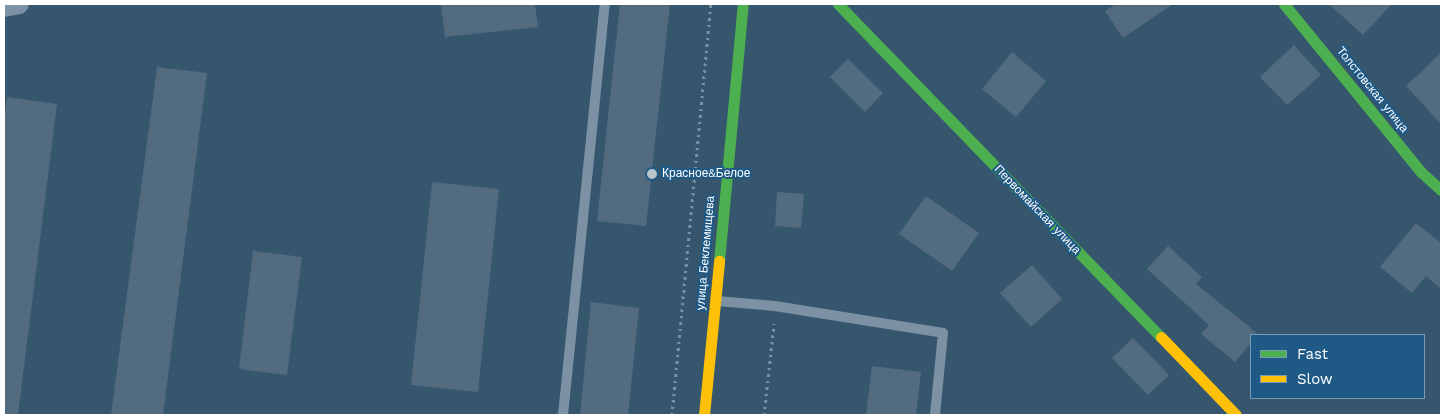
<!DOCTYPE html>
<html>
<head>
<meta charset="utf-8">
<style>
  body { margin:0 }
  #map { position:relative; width:1445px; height:419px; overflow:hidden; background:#36566e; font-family:"Work Sans",sans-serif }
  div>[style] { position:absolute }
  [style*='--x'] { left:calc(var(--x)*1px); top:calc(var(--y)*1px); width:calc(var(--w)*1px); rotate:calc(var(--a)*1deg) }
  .building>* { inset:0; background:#526b7e }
  .path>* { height:3px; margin-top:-1.5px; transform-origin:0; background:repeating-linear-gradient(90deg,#7c92a4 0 2.5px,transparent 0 6.5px) }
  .lane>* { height:10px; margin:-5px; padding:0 5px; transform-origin:5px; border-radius:5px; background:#7c92a4 }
  .street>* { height:20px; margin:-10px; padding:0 10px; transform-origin:10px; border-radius:10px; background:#7c92a4 }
  .fast>* { height:11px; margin:-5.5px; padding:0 5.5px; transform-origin:5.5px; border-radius:5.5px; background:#4caf50 }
  .slow>* { height:11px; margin:-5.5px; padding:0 5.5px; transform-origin:5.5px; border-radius:5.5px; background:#ffc107 }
  .dots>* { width:14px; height:14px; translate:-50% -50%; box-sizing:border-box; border:2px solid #1f5985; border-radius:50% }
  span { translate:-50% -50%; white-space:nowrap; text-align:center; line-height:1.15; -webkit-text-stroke:4px #1f5985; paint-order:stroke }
  .street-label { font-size:12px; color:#fff }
  .poi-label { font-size:12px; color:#fff }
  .left { translate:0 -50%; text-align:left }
  .frame { position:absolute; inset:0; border:5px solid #fff; pointer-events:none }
  .legend { position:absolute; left:1250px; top:334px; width:175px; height:65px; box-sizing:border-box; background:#1f5985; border:1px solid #799bb6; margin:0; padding:6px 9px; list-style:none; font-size:15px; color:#fff }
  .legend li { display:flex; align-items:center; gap:10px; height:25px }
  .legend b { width:25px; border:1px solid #799bb6 }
</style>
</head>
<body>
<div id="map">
  <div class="building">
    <i style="clip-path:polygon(441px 4px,535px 4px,538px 27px,445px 37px)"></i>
    <i style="clip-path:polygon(620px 4px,670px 4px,646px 226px,597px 221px)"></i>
    <i style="clip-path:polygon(1116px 4px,1173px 4px,1123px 38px,1105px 11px)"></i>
    <i style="clip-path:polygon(1329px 4px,1392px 4px,1363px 35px)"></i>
    <i style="clip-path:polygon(1294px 45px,1321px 75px,1287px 105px,1260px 77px)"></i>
    <i style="clip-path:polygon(1012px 52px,1046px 81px,1016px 117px,982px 89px)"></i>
    <i style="clip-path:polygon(1441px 53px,1441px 124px,1406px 86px)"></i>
    <i style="clip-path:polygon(848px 59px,883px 93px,865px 112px,830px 77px)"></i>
    <i style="clip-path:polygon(157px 67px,207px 73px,163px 415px,111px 415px)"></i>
    <i style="clip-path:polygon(7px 97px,57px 104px,18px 415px,4px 415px,4px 119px)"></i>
    <i style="clip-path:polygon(432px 182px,499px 189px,478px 392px,411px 385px)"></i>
    <i style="clip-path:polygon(777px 192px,804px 194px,801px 228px,775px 226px)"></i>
    <i style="clip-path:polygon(926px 196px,979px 233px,952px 271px,899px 234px)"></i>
    <i style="clip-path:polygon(1416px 223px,1441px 243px,1441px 289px,1426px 276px,1412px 293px,1380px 267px)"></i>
    <i style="clip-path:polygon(1168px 246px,1202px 277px,1196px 284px,1258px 334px,1251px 335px,1251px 343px,1235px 362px,1201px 334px,1209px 325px,1147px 269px)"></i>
    <i style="clip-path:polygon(253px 251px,302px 257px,287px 375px,239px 369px)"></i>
    <i style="clip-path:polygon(1032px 265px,1062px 299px,1031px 327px,1000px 293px)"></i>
    <i style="clip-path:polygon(591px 302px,639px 308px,628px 415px,580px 415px)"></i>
    <i style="clip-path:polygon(1133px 338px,1169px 375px,1148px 395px,1112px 358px)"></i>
    <i style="clip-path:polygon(872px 366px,921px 372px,916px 415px,866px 415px)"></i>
  </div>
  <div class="path">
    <i style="--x:672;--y:415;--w:413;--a:-84.6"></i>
    <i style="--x:764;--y:415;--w:92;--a:-83.7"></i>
  </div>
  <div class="lane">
    <i style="--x:717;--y:301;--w:58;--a:4.9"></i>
    <i style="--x:775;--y:306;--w:170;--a:9.1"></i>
    <i style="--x:943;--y:333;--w:82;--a:95.6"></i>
    <i style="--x:563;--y:415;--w:413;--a:-84.2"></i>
  </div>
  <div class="street">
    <i style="--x:4;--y:7;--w:15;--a:-11"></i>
  </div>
  <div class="fast">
    <i style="--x:838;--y:4;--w:464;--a:45.9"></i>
    <i style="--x:1284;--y:4;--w:217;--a:50.8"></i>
    <i style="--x:1421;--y:172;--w:27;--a:42"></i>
    <i style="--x:719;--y:261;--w:258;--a:-84.7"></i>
  </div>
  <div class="slow">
    <i style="--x:1161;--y:337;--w:108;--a:46.1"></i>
    <i style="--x:704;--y:415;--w:155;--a:-84.4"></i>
  </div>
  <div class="dots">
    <i style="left:652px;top:174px;background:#b9c4cc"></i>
  </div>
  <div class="street-label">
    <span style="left:1372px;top:90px;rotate:51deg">Толстовская улица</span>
    <span style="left:1037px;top:210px;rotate:46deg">Первомайская улица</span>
    <span style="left:706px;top:253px;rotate:-85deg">улица Беклемищева</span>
  </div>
  <div class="poi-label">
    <span class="left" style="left:662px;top:174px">Красное&amp;Белое</span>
  </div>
  <div class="frame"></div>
  <ul class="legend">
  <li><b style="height:6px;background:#4caf50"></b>Fast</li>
  <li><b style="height:6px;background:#ffc107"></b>Slow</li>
  </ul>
</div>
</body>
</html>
